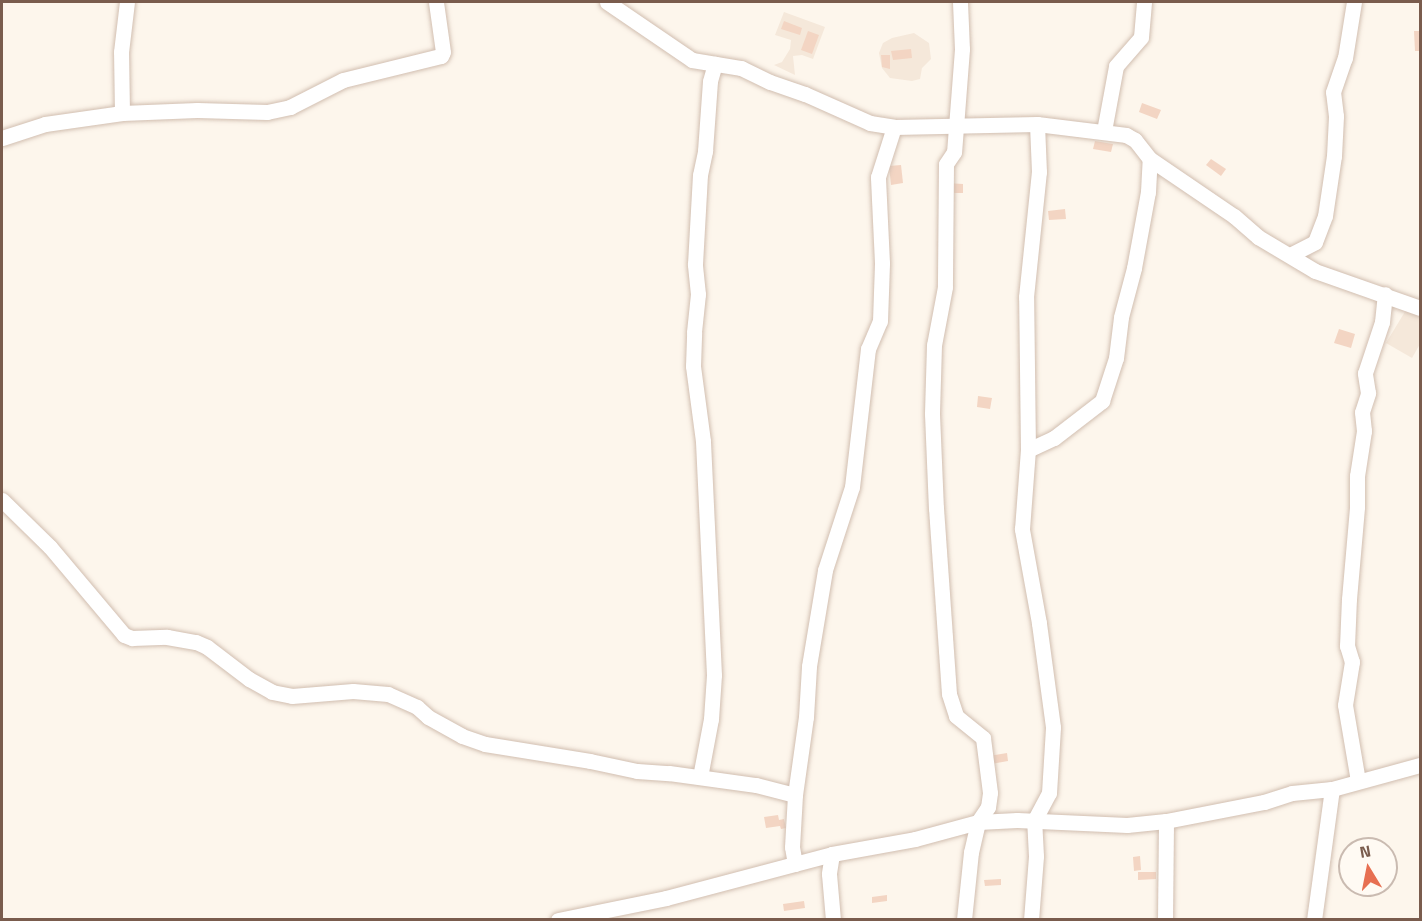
<!DOCTYPE html>
<html>
<head>
<meta charset="utf-8">
<style>
  body { margin:0 }
  #map { position:relative; width:1422px; height:921px; overflow:hidden; background:#fdf6ec; font-family:"Titillium Web",sans-serif }
  div>[style] { position:absolute }
  [style*='--x'] { left:calc(var(--x)*1px); top:calc(var(--y)*1px); width:calc(var(--w)*1px); rotate:calc(var(--a)*1deg) }
  .residential>* { inset:0; background:#f5e8da }
  .building>* { inset:0; background:#f3d5c3 }
  .roads { filter:drop-shadow(0 0 2px #d1beb0) drop-shadow(0 0 2px #d1beb0) }
  .minor>* { height:15px; margin:-7.5px; padding:0 7.5px; transform-origin:7.5px; border-radius:7.5px; background:#fff }
  span { translate:-50% -50%; white-space:nowrap; text-align:center; line-height:1.15; -webkit-text-stroke:6px #fffaf3; paint-order:stroke }
  .frame { position:absolute; inset:0; border:3px solid #7a5c4d; pointer-events:none }
  .north { position:absolute; left:1338px; top:837px; width:60px; height:60px; box-sizing:border-box; background:#fffaf3; border:2px solid #cabbb1; border-radius:50%; rotate:350deg; font-size:16px; font-weight:700; line-height:24px; text-align:center; color:#7a5c4d }
  .north::after { content:''; display:block; margin:auto; width:21px; height:27px; background:#e76f51; clip-path:polygon(50% 0,100% 100%,50% 72%,0 100%) }
</style>
</head>
<body>
<div id="map">
  <div class="residential">
    <i style="clip-path:polygon(784px 12px,825px 27px,813px 59px,802px 55px,793px 56px,795px 75px,774px 65px,782px 62px,790px 49px,791px 40px,775px 35px)"></i>
    <i style="clip-path:polygon(914px 33px,929px 43px,931px 59px,922px 68px,920px 79px,912px 81px,890px 78px,882px 68px,879px 53px,883px 43px,892px 38px)"></i>
    <i style="clip-path:polygon(1406px 310px,1420px 314px,1420px 344px,1412px 358px,1386px 343px)"></i>
  </div>
  <div class="building">
    <i style="clip-path:polygon(784px 21px,802px 28px,800px 35px,781px 29px)"></i>
    <i style="clip-path:polygon(808px 31px,819px 35px,812px 54px,801px 50px)"></i>
    <i style="clip-path:polygon(1414px 31px,1420px 31px,1420px 51px,1415px 51px)"></i>
    <i style="clip-path:polygon(911px 49px,912px 58px,893px 60px,891px 51px)"></i>
    <i style="clip-path:polygon(881px 55px,890px 55px,890px 69px,882px 67px)"></i>
    <i style="clip-path:polygon(1142px 103px,1161px 110px,1157px 119px,1139px 112px)"></i>
    <i style="clip-path:polygon(1095px 141px,1113px 144px,1111px 152px,1093px 149px)"></i>
    <i style="clip-path:polygon(1211px 159px,1226px 169px,1221px 176px,1206px 165px)"></i>
    <i style="clip-path:polygon(901px 165px,903px 183px,891px 185px,889px 166px)"></i>
    <i style="clip-path:polygon(947px 183px,963px 184px,963px 193px,947px 193px)"></i>
    <i style="clip-path:polygon(1065px 209px,1066px 219px,1049px 220px,1048px 211px)"></i>
    <i style="clip-path:polygon(1339px 329px,1355px 334px,1351px 348px,1334px 343px)"></i>
    <i style="clip-path:polygon(978px 396px,992px 398px,990px 409px,977px 407px)"></i>
    <i style="clip-path:polygon(1007px 753px,1008px 761px,991px 764px,989px 756px)"></i>
    <i style="clip-path:polygon(778px 815px,779px 820px,784px 819px,786px 828px,781px 829px,780px 826px,766px 828px,764px 817px)"></i>
    <i style="clip-path:polygon(1140px 856px,1141px 870px,1134px 871px,1133px 857px)"></i>
    <i style="clip-path:polygon(1138px 872px,1156px 872px,1156px 879px,1138px 880px)"></i>
    <i style="clip-path:polygon(1001px 879px,1001px 885px,985px 886px,984px 880px)"></i>
    <i style="clip-path:polygon(887px 895px,887px 901px,872px 903px,872px 897px)"></i>
    <i style="clip-path:polygon(804px 901px,805px 908px,784px 911px,783px 904px)"></i>
  </div>
  <div class="roads">
    <div class="minor">
      <i style="--x:607;--y:2;--w:103;--a:34.3"></i>
      <i style="--x:692;--y:60;--w:50;--a:9.3"></i>
      <i style="--x:741;--y:68;--w:32;--a:26"></i>
      <i style="--x:770;--y:82;--w:37;--a:19"></i>
      <i style="--x:805;--y:94;--w:71;--a:24"></i>
      <i style="--x:870;--y:123;--w:24;--a:9"></i>
      <i style="--x:894;--y:127;--w:143;--a:-1.2"></i>
      <i style="--x:1037;--y:124;--w:90;--a:7"></i>
      <i style="--x:1126;--y:135;--w:10;--a:29"></i>
      <i style="--x:1135;--y:140;--w:24;--a:52"></i>
      <i style="--x:1150;--y:159;--w:102;--a:34.2"></i>
      <i style="--x:1234;--y:216;--w:32;--a:41"></i>
      <i style="--x:1258;--y:237;--w:66;--a:30.8"></i>
      <i style="--x:1315;--y:271;--w:111;--a:19.4"></i>
      <i style="--x:960;--y:2;--w:47;--a:87.6"></i>
      <i style="--x:962;--y:49;--w:103;--a:94.4"></i>
      <i style="--x:954;--y:152;--w:14;--a:124"></i>
      <i style="--x:946;--y:164;--w:123;--a:90.5"></i>
      <i style="--x:945;--y:287;--w:59;--a:100.7"></i>
      <i style="--x:934;--y:345;--w:69;--a:91.7"></i>
      <i style="--x:932;--y:414;--w:94;--a:87.6"></i>
      <i style="--x:936;--y:508;--w:186;--a:86"></i>
      <i style="--x:949;--y:694;--w:23;--a:72"></i>
      <i style="--x:956;--y:716;--w:35;--a:39"></i>
      <i style="--x:983;--y:738;--w:55;--a:82.7"></i>
      <i style="--x:990;--y:793;--w:14;--a:98"></i>
      <i style="--x:988;--y:807;--w:18;--a:124"></i>
      <i style="--x:978;--y:822;--w:31;--a:103"></i>
      <i style="--x:971;--y:852;--w:68;--a:95.9"></i>
      <i style="--x:122;--y:113;--w:61;--a:-90.9"></i>
      <i style="--x:121;--y:52;--w:50;--a:-83.2"></i>
      <i style="--x:1104;--y:131;--w:66;--a:-79.5"></i>
      <i style="--x:1116;--y:66;--w:38;--a:-49"></i>
      <i style="--x:1141;--y:37;--w:35;--a:-85"></i>
      <i style="--x:2;--y:138;--w:45;--a:-18"></i>
      <i style="--x:45;--y:124;--w:78;--a:-8.1"></i>
      <i style="--x:122;--y:113;--w:75;--a:-2.3"></i>
      <i style="--x:197;--y:110;--w:70;--a:1.6"></i>
      <i style="--x:267;--y:112;--w:24;--a:-12"></i>
      <i style="--x:290;--y:107;--w:59;--a:-27"></i>
      <i style="--x:343;--y:80;--w:101;--a:-13.8"></i>
      <i style="--x:441;--y:56;--w:4;--a:-63"></i>
      <i style="--x:443;--y:52;--w:50;--a:-98"></i>
      <i style="--x:1290;--y:255;--w:28;--a:-27"></i>
      <i style="--x:1315;--y:242;--w:28;--a:-69"></i>
      <i style="--x:1325;--y:216;--w:61;--a:-81.5"></i>
      <i style="--x:1334;--y:156;--w:40;--a:-87.1"></i>
      <i style="--x:1336;--y:116;--w:24;--a:-97"></i>
      <i style="--x:1333;--y:92;--w:36;--a:-71"></i>
      <i style="--x:1345;--y:58;--w:57;--a:-80.9"></i>
      <i style="--x:1028;--y:450;--w:29;--a:-25"></i>
      <i style="--x:1054;--y:438;--w:61;--a:-37.6"></i>
      <i style="--x:1102;--y:401;--w:45;--a:-72"></i>
      <i style="--x:1116;--y:358;--w:41;--a:-83"></i>
      <i style="--x:1121;--y:317;--w:51;--a:-75.1"></i>
      <i style="--x:1134;--y:268;--w:77;--a:-79.6"></i>
      <i style="--x:1148;--y:192;--w:33;--a:-87"></i>
      <i style="--x:2;--y:500;--w:67;--a:44.4"></i>
      <i style="--x:50;--y:547;--w:115;--a:49.9"></i>
      <i style="--x:124;--y:635;--w:9;--a:21"></i>
      <i style="--x:132;--y:638;--w:35;--a:-2"></i>
      <i style="--x:167;--y:637;--w:29;--a:10"></i>
      <i style="--x:196;--y:642;--w:12;--a:24"></i>
      <i style="--x:207;--y:647;--w:53;--a:37.3"></i>
      <i style="--x:249;--y:679;--w:26;--a:29"></i>
      <i style="--x:272;--y:692;--w:20;--a:11"></i>
      <i style="--x:292;--y:696;--w:61;--a:-4.7"></i>
      <i style="--x:353;--y:691;--w:35;--a:5"></i>
      <i style="--x:388;--y:694;--w:32;--a:24"></i>
      <i style="--x:417;--y:707;--w:15;--a:42"></i>
      <i style="--x:428;--y:717;--w:39;--a:29"></i>
      <i style="--x:462;--y:736;--w:24;--a:19"></i>
      <i style="--x:485;--y:744;--w:106;--a:9.2"></i>
      <i style="--x:590;--y:761;--w:48;--a:12"></i>
      <i style="--x:637;--y:771;--w:32;--a:4"></i>
      <i style="--x:669;--y:773;--w:88;--a:7.9"></i>
      <i style="--x:756;--y:785;--w:40;--a:14.4"></i>
      <i style="--x:700;--y:777;--w:59;--a:-79.3"></i>
      <i style="--x:711;--y:719;--w:44;--a:-86.1"></i>
      <i style="--x:714;--y:675;--w:234;--a:-92.7"></i>
      <i style="--x:703;--y:441;--w:76;--a:-97.6"></i>
      <i style="--x:693;--y:366;--w:34;--a:-88"></i>
      <i style="--x:694;--y:332;--w:38;--a:-84"></i>
      <i style="--x:698;--y:294;--w:30;--a:-96"></i>
      <i style="--x:695;--y:264;--w:89;--a:-86.8"></i>
      <i style="--x:700;--y:175;--w:25;--a:-78"></i>
      <i style="--x:705;--y:151;--w:70;--a:-85.9"></i>
      <i style="--x:710;--y:81;--w:18;--a:-74"></i>
      <i style="--x:1358;--y:781;--w:77;--a:-99.7"></i>
      <i style="--x:1345;--y:705;--w:44;--a:-80.8"></i>
      <i style="--x:1352;--y:662;--w:17;--a:-107"></i>
      <i style="--x:1347;--y:646;--w:47;--a:-87.6"></i>
      <i style="--x:1349;--y:599;--w:92;--a:-85"></i>
      <i style="--x:1357;--y:507;--w:31;--a:-90"></i>
      <i style="--x:1357;--y:476;--w:46;--a:-81.2"></i>
      <i style="--x:1364;--y:431;--w:19;--a:-96"></i>
      <i style="--x:1362;--y:412;--w:20;--a:-72"></i>
      <i style="--x:1368;--y:393;--w:20;--a:-99"></i>
      <i style="--x:1365;--y:373;--w:54;--a:-71.6"></i>
      <i style="--x:1382;--y:322;--w:28;--a:-84"></i>
      <i style="--x:832;--y:854;--w:20;--a:99"></i>
      <i style="--x:829;--y:874;--w:46;--a:85"></i>
      <i style="--x:795;--y:864;--w:17;--a:-100"></i>
      <i style="--x:792;--y:847;--w:52;--a:-86.7"></i>
      <i style="--x:795;--y:795;--w:79;--a:-82"></i>
      <i style="--x:806;--y:717;--w:51;--a:-86.6"></i>
      <i style="--x:809;--y:666;--w:97;--a:-80.5"></i>
      <i style="--x:825;--y:570;--w:87;--a:-72"></i>
      <i style="--x:852;--y:487;--w:139;--a:-83.4"></i>
      <i style="--x:868;--y:349;--w:30;--a:-67"></i>
      <i style="--x:880;--y:321;--w:58;--a:-88"></i>
      <i style="--x:882;--y:263;--w:86;--a:-92.7"></i>
      <i style="--x:878;--y:177;--w:52;--a:-72.3"></i>
      <i style="--x:558;--y:920;--w:110;--a:-11.5"></i>
      <i style="--x:666;--y:898;--w:172;--a:-14.8"></i>
      <i style="--x:832;--y:854;--w:84;--a:-10.2"></i>
      <i style="--x:915;--y:839;--w:65;--a:-15.1"></i>
      <i style="--x:978;--y:822;--w:39;--a:-3"></i>
      <i style="--x:1017;--y:820;--w:110;--a:2.6"></i>
      <i style="--x:1127;--y:825;--w:39;--a:-6"></i>
      <i style="--x:1166;--y:821;--w:100;--a:-11"></i>
      <i style="--x:1264;--y:802;--w:29;--a:-18"></i>
      <i style="--x:1292;--y:793;--w:40;--a:-5.7"></i>
      <i style="--x:1332;--y:789;--w:91;--a:-15.3"></i>
      <i style="--x:1031;--y:920;--w:64;--a:-85.5"></i>
      <i style="--x:1036;--y:856;--w:35;--a:-93"></i>
      <i style="--x:1034;--y:821;--w:32;--a:-62"></i>
      <i style="--x:1049;--y:793;--w:66;--a:-86.5"></i>
      <i style="--x:1053;--y:727;--w:105;--a:-97.7"></i>
      <i style="--x:1039;--y:623;--w:96;--a:-100.3"></i>
      <i style="--x:1022;--y:529;--w:79;--a:-85.7"></i>
      <i style="--x:1028;--y:450;--w:153;--a:-90.7"></i>
      <i style="--x:1026;--y:297;--w:126;--a:-84.1"></i>
      <i style="--x:1039;--y:172;--w:48;--a:-92.4"></i>
      <i style="--x:1165;--y:920;--w:99;--a:-89.4"></i>
      <i style="--x:1314;--y:920;--w:132;--a:-82.2"></i>
    </div>
  </div>
  <div class="frame"></div>
  <div class="north">N</div>
</div>
</body>
</html>
